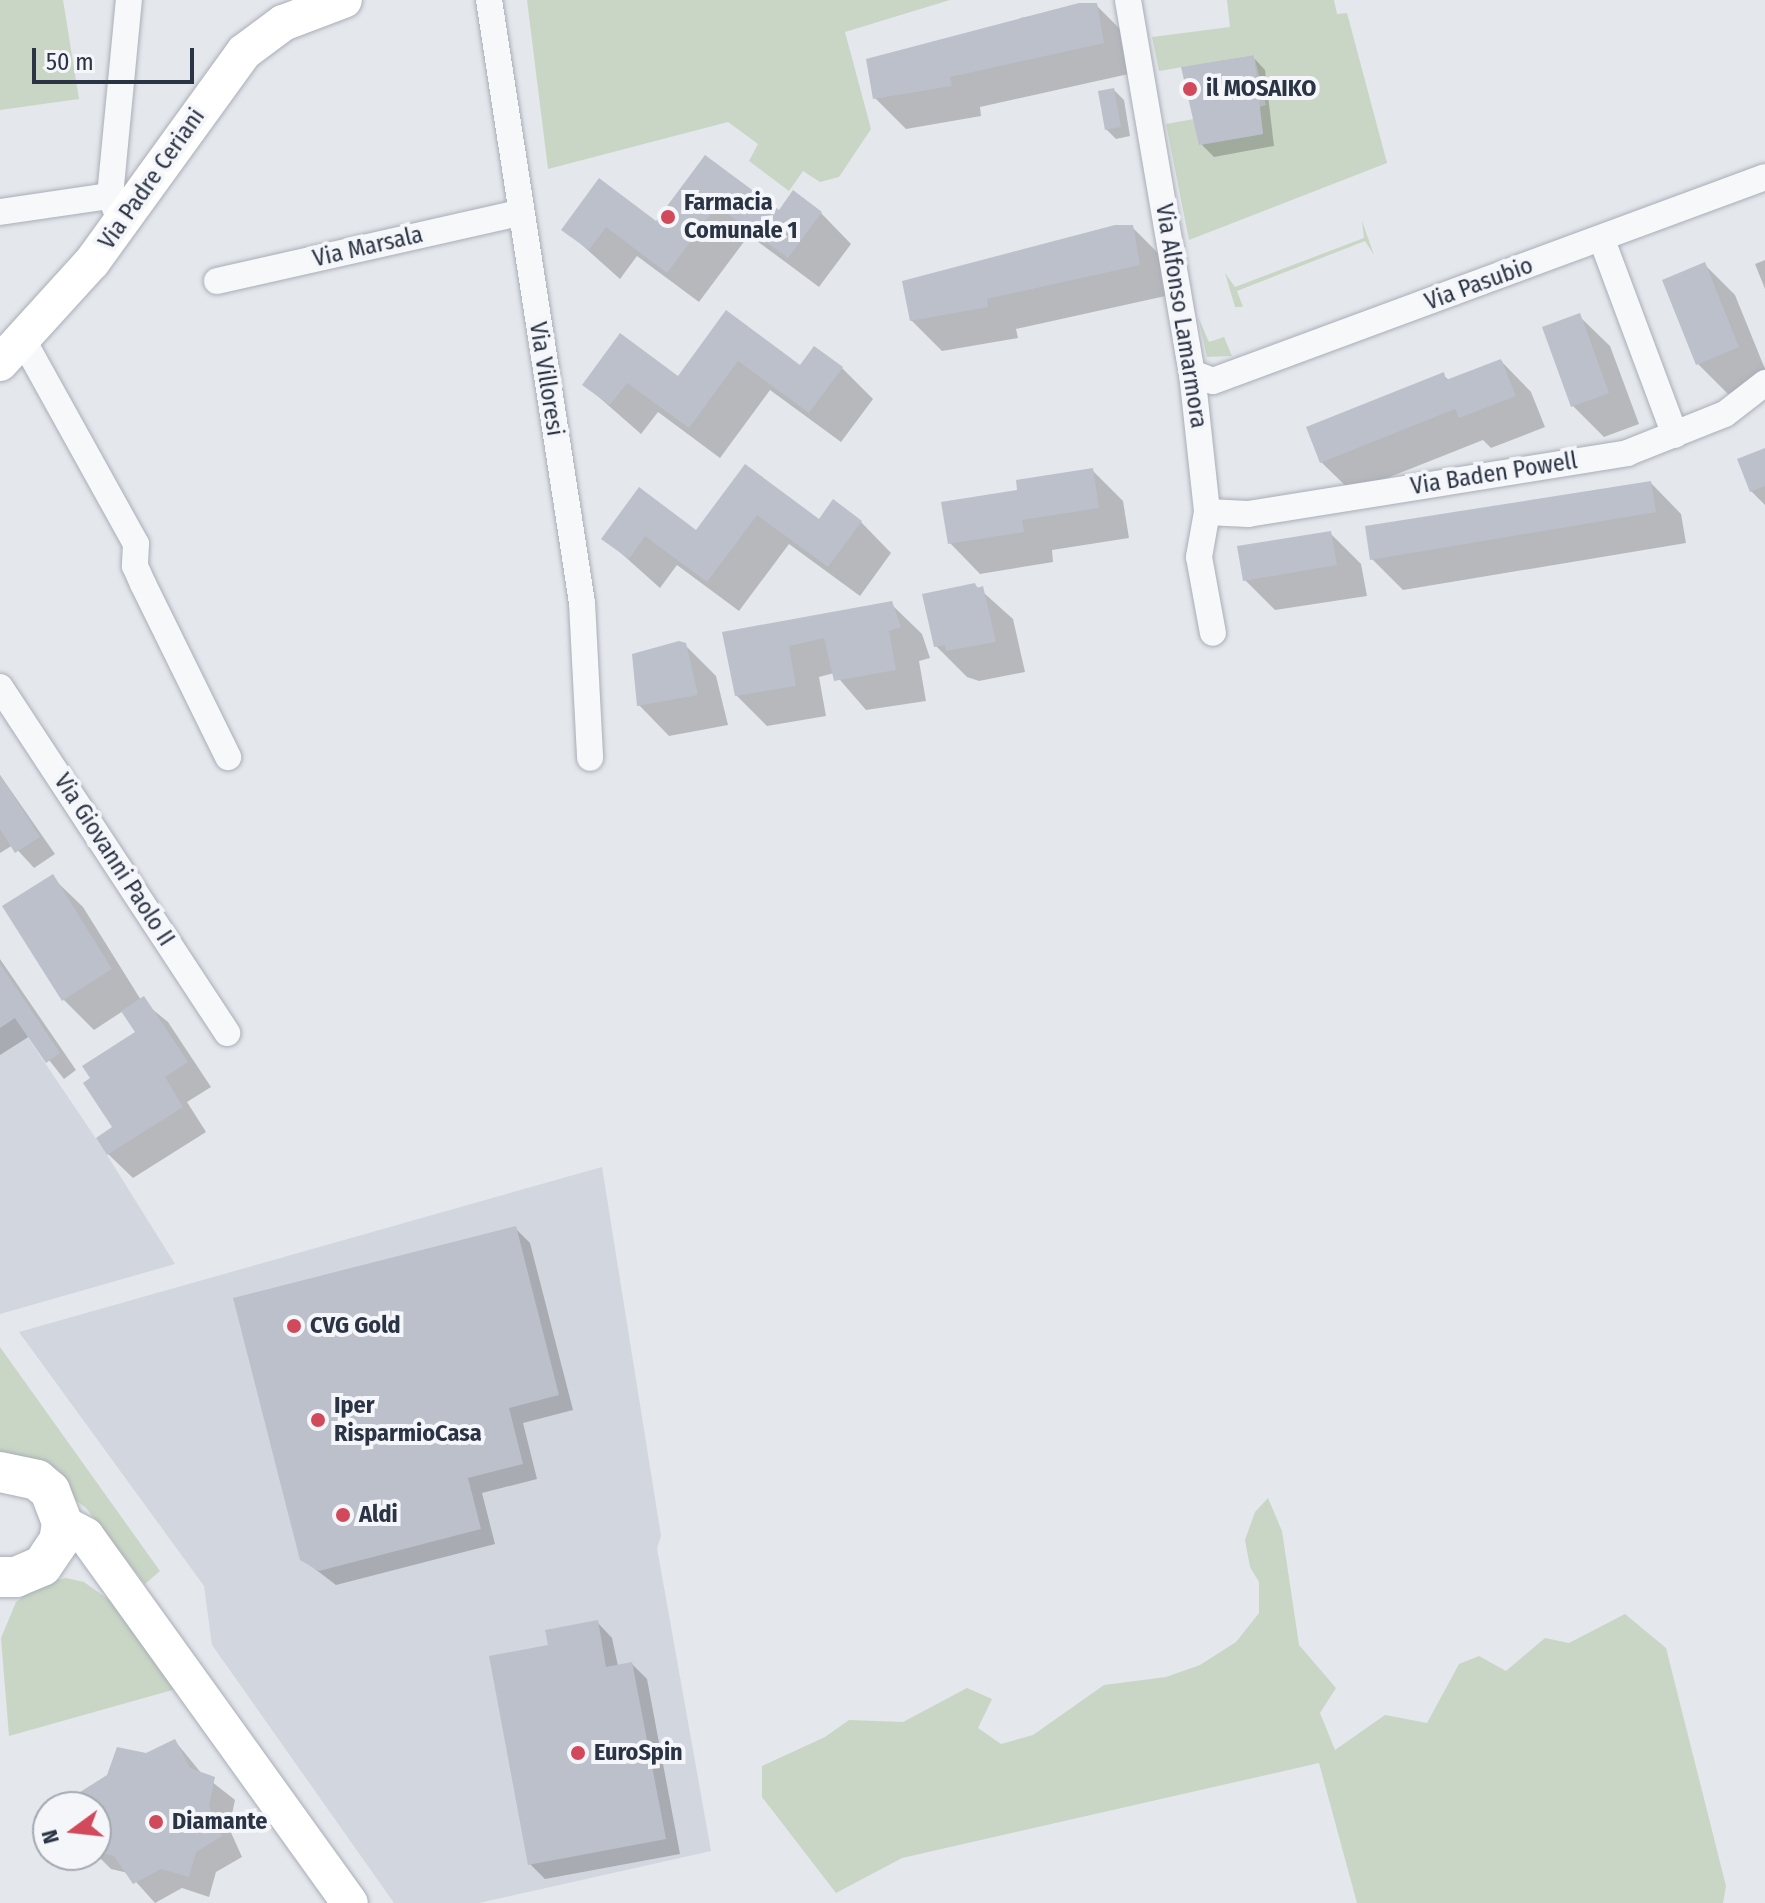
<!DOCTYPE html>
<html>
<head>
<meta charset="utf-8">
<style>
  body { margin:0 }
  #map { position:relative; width:1765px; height:1903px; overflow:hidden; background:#e4e7ec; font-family:"Fira Sans Condensed",sans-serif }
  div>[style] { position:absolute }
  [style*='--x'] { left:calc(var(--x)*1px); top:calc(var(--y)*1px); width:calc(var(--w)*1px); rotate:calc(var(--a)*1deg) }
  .built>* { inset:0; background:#d2d6de }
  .green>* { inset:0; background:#c9d6c5 }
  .shadow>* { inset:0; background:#0003 }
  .building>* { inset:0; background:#bbc0ca }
  .roads { filter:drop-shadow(0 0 2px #a9aeb7) drop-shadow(0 0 2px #a9aeb7) }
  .street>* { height:26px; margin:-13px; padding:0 13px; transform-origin:13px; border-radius:13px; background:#f7f8fa }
  .secondary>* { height:36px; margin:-18px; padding:0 18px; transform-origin:18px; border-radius:18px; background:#fff }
  .primary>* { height:40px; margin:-20px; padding:0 20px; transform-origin:20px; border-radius:20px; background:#fff }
  .dots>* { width:22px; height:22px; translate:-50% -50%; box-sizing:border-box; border:4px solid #f4f6f9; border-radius:50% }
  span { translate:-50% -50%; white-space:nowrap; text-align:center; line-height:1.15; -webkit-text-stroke:8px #f4f6f9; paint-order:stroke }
  .poi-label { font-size:24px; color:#2b3445; font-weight:700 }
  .left { translate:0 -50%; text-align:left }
  .street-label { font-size:24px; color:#2b3445 }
  .north { position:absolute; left:32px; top:1791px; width:80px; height:80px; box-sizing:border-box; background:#f4f6f9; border:2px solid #a4a8b1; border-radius:50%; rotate:255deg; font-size:22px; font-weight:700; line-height:32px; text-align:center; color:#2b3445 }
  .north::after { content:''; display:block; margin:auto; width:28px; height:36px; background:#d1495b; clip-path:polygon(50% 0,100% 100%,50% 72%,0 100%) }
  .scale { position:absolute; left:32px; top:48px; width:162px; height:36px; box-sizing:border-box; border:4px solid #2b3445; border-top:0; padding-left:10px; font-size:24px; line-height:28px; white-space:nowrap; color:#2b3445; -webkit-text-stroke:6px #f4f6f9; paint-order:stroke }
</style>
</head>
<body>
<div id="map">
  <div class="built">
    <i style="clip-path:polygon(0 996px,107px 1155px,175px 1264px,0 1314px)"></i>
    <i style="clip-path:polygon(602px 1167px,661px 1536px,657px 1548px,711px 1851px,479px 1903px,394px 1903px,212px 1645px,204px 1586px,19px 1332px)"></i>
  </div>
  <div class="green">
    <i style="clip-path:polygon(0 0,63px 0,79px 99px,0 110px)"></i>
    <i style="clip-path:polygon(527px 0,950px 0,845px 32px,871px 129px,839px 177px,820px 182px,803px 171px,789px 191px,749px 161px,758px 144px,728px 122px,548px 169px)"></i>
    <i style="clip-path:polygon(1227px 0,1334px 0,1337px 14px,1347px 13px,1387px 163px,1189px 240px,1166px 124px,1194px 119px,1200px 145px,1263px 134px,1259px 107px,1266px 105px,1254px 55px,1159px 71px,1152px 37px,1230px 27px)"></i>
    <i style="clip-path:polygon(1362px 221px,1374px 255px,1365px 241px,1237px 291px,1243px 307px,1235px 307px,1225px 273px,1235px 287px,1364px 238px)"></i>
    <i style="clip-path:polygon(1198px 317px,1209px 342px,1224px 337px,1232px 356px,1207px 357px)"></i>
    <i style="clip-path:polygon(0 1347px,160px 1571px,145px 1584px,86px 1508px,22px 1461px,0 1453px)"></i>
    <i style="clip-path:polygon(1268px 1498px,1282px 1531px,1299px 1645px,1336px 1688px,1320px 1713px,1335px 1750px,1385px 1715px,1427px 1723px,1459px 1664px,1479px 1656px,1506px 1671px,1545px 1638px,1569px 1643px,1625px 1614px,1666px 1648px,1726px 1886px,1723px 1903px,1357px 1903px,1319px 1763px,902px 1858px,836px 1893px,762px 1797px,762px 1766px,825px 1737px,849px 1720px,903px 1722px,967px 1688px,992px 1699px,978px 1728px,1001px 1744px,1033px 1735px,1104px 1685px,1166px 1677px,1200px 1665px,1236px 1642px,1259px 1613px,1259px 1582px,1250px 1567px,1245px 1540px,1255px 1512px)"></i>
    <i style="clip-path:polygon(66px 1578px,84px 1582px,115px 1604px,176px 1689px,9px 1736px,1px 1638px,16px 1602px,39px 1584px)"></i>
  </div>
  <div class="shadow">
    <i style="clip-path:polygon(1096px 5px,1127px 36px,1133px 73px,980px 107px,981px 116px,906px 129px,875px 98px,1021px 22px,1020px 18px)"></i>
    <i style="clip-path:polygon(1253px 57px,1265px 70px,1274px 146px,1214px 157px,1201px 144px)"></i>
    <i style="clip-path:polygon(1114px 90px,1124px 100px,1130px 136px,1116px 139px,1106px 129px)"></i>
    <i style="clip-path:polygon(705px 158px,779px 213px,821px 213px,851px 244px,819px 287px,749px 235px,699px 302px,637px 256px,620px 279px,564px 229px,657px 224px)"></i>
    <i style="clip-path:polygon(1132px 227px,1163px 258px,1170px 295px,1016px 329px,1018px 338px,942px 351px,911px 320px)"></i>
    <i style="clip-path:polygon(1765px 260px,1765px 289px,1755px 264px)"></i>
    <i style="clip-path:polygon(1704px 264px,1735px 295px,1765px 369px,1765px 379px,1728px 394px,1698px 364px)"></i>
    <i style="clip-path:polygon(727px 313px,800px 368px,842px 368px,873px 399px,841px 442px,770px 390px,720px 458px,658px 412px,641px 434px,585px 385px,678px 379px)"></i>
    <i style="clip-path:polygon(1579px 316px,1610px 346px,1639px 424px,1604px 437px,1573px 406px)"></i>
    <i style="clip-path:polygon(1501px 361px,1531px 392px,1545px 427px,1491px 448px,1483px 440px,1352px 492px,1321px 462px,1443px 375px,1450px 381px)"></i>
    <i style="clip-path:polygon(1765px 451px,1765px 505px,1751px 491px)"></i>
    <i style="clip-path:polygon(745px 467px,819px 522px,861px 522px,891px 553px,860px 596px,789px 544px,739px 611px,677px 565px,660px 588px,604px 538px,697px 533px)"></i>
    <i style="clip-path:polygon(1092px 470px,1123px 501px,1129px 538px,1052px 550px,1053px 562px,980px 574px,950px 543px,1020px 492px)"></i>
    <i style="clip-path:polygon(1651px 483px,1681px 514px,1686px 543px,1403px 590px,1372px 559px)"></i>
    <i style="clip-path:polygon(1330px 533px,1361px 564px,1367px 596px,1275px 610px,1245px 580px)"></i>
    <i style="clip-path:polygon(975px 585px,1013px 619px,1025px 672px,979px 681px,967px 677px,936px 646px)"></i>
    <i style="clip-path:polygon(891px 604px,922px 634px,930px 658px,919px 661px,926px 701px,866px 710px,834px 673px,819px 677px,826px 716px,767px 726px,736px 695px,725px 634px)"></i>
    <i style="clip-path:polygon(685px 645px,716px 676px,728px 725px,669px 736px,639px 705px)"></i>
    <i style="clip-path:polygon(0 775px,55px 854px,34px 868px,13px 845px,0 853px)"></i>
    <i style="clip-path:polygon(52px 877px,83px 907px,141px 1000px,168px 1022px,211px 1087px,187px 1102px,206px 1132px,133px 1178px,108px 1154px,137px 1033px,123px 1011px,94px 1030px,63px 999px)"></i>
    <i style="clip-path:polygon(0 959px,76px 1070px,64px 1079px,30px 1036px,0 1055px)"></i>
    <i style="clip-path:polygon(515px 1228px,530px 1243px,573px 1410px,523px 1423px,537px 1479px,482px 1493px,495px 1544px,336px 1585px,302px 1559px)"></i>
    <i style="clip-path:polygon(597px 1622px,612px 1638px,618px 1666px,632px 1664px,647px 1679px,680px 1854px,545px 1879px,530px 1864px)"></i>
    <i style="clip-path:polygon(175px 1741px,202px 1774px,235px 1800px,229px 1828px,242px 1857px,216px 1872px,209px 1897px,182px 1888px,155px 1903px,128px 1873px,111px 1869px,96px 1854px,96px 1807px,88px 1807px,146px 1755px)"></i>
  </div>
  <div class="building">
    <i style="clip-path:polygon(1079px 3px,1097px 3px,1104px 43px,950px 77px,952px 86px,873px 99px,866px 59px)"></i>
    <i style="clip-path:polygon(1254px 55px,1263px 134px,1199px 145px,1181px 67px)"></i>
    <i style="clip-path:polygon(1114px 88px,1121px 127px,1105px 130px,1098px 91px)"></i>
    <i style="clip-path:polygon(705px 155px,779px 210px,793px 190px,822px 212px,788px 258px,717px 206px,667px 273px,606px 227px,589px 250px,561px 230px,599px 178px,656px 221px)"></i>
    <i style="clip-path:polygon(1115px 225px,1133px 225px,1140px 265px,987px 299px,988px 307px,910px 321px,902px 281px)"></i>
    <i style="clip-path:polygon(1705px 262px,1739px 347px,1696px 365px,1662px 280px)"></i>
    <i style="clip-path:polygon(726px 310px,800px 365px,814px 346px,843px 367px,809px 413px,738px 361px,689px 428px,627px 383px,610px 405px,582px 385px,620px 333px,678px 376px)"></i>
    <i style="clip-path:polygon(1580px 313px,1609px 393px,1571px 407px,1542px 327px)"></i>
    <i style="clip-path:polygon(1501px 359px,1516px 396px,1459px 418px,1455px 409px,1320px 463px,1306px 427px,1444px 372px,1446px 380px)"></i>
    <i style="clip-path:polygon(1765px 448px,1765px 486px,1750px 492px,1737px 459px)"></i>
    <i style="clip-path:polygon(745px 464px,819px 519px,833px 499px,862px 521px,828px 567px,757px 515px,707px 582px,645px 536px,629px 559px,601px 539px,639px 487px,696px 530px)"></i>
    <i style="clip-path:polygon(1093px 468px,1099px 508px,1022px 520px,1024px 532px,948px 544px,941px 502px,1017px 490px,1016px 480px)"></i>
    <i style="clip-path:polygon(1651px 481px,1656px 512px,1370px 560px,1365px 526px)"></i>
    <i style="clip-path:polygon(1331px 531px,1337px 565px,1243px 581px,1237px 546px)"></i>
    <i style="clip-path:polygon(975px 583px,977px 588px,983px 586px,996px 642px,946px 651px,945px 645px,934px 647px,922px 594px)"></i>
    <i style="clip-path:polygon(892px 601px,901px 627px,889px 631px,896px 670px,834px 681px,824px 638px,789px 646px,796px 686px,735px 696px,722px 632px)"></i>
    <i style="clip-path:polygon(679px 641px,686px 643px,698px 695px,637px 706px,632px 654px)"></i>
    <i style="clip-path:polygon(0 775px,40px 837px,15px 853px,0 829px)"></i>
    <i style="clip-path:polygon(53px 874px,112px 969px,62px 1001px,2px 906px)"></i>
    <i style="clip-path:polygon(0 964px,60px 1053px,46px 1063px,15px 1018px,0 1028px)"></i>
    <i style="clip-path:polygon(144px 996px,188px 1062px,165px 1077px,183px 1107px,107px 1155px,96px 1138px,112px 1127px,83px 1083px,90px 1078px,82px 1066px,135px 1032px,121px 1011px)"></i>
    <i style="clip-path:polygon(516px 1226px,559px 1395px,509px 1408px,523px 1464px,468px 1478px,481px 1529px,319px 1571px,300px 1560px,233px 1298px)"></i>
    <i style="clip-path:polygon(598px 1620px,606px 1667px,632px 1662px,666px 1839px,528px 1865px,489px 1656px,548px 1645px,545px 1630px)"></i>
    <i style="clip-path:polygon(175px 1739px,190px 1768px,215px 1777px,209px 1806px,222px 1836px,196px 1852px,189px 1877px,161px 1869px,133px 1884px,114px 1856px,96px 1851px,96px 1807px,86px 1807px,77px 1794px,107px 1775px,117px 1747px,146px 1753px)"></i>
  </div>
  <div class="roads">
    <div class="street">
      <i style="--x:489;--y:0;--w:610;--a:81.23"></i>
      <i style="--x:582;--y:603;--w:155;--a:87"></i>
      <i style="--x:1128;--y:0;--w:378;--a:80.3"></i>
      <i style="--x:1192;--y:373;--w:140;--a:83.8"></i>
      <i style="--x:1207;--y:512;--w:46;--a:100.1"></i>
      <i style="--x:1199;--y:557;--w:77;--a:79.6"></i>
      <i style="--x:0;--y:212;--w:111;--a:-8.3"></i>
      <i style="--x:121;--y:222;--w:28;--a:-113"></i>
      <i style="--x:110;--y:196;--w:197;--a:-84.5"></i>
      <i style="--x:1602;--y:240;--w:208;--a:69.5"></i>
      <i style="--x:217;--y:281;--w:310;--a:-12.7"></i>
      <i style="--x:23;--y:340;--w:233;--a:61"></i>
      <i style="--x:136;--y:544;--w:22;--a:93"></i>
      <i style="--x:135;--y:566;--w:20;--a:66"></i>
      <i style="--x:143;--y:584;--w:193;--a:63.8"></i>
      <i style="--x:1192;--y:373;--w:22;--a:21"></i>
      <i style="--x:1213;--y:381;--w:588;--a:-20.28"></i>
      <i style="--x:1207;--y:512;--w:41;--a:2.8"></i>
      <i style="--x:1248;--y:514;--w:384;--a:-9.1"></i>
      <i style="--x:1627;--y:453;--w:105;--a:-21.7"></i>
      <i style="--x:1725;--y:414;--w:51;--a:-37.8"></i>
      <i style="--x:0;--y:687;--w:414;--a:56.7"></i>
    </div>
    <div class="secondary">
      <i style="--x:0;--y:363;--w:137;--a:-47.7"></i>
      <i style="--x:92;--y:262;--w:259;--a:-54.1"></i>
      <i style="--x:244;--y:52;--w:49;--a:-36.6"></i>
      <i style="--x:283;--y:23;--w:65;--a:-20.7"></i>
      <i style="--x:62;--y:1523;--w:27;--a:28"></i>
      <i style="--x:86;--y:1536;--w:452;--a:54.3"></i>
    </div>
    <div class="primary">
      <i style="--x:0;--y:1472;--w:38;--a:12"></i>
      <i style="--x:37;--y:1480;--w:17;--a:40"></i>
      <i style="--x:50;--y:1491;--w:34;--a:69"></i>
      <i style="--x:62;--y:1523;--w:18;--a:99"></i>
      <i style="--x:59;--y:1541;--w:30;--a:124"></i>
      <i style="--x:42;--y:1566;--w:28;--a:157"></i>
      <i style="--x:16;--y:1577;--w:16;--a:180"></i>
    </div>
  </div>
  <div class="dots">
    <i style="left:1190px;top:89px;background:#d1495b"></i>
    <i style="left:668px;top:217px;background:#d1495b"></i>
    <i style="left:294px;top:1326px;background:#d1495b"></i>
    <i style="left:318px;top:1420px;background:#d1495b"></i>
    <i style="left:343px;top:1515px;background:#d1495b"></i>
    <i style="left:578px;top:1753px;background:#d1495b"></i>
    <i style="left:156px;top:1822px;background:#d1495b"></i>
  </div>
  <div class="poi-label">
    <span class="left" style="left:1206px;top:89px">il MOSAIKO</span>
    <span class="left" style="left:684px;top:217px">Farmacia<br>Comunale 1</span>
    <span class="left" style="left:310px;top:1326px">CVG Gold</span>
    <span class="left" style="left:334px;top:1420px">Iper<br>RisparmioCasa</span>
    <span class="left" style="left:359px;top:1515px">Aldi</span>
    <span class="left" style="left:594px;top:1753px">EuroSpin</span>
    <span class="left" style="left:172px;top:1822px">Diamante</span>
  </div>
  <div class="street-label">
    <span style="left:152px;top:179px;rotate:-55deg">Via Padre Ceriani</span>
    <span style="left:368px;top:247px;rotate:-13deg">Via Marsala</span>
    <span style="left:1479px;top:284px;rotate:-20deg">Via Pasubio</span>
    <span style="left:1181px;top:316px;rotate:81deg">Via Alfonso Lamarmora</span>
    <span style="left:546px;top:379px;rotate:81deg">Via Villoresi</span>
    <span style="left:1494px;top:474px;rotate:-9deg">Via Baden Powell</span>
    <span style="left:114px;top:860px;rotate:57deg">Via Giovanni Paolo II</span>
  </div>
  <div class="north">N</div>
  <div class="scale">50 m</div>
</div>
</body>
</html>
